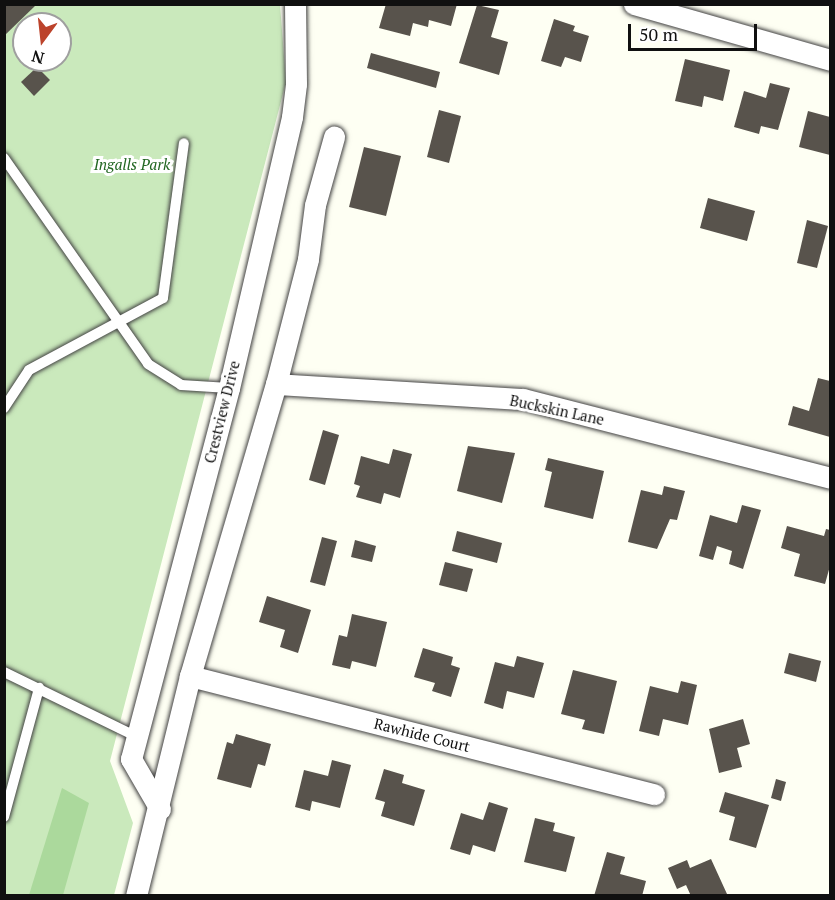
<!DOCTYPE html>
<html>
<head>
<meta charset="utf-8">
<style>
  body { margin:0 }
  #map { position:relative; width:835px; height:900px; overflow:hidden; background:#fefff3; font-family:"PT Serif",serif }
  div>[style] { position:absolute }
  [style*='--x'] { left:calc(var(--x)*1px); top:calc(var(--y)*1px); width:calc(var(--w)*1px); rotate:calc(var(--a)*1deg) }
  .green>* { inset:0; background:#cae9bc }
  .forest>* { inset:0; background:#abd99c }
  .building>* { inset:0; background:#58534c }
  .roads { filter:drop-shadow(0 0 2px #434343) drop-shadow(0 0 2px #434343) }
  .lane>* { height:10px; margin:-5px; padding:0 5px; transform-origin:5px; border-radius:5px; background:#fff }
  .street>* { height:21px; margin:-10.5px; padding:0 10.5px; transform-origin:10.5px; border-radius:10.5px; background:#fff }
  span { translate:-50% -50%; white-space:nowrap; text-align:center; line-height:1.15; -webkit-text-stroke:6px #fff; paint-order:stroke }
  .park-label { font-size:15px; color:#216621; font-style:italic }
  .street-label { font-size:15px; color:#101010 }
  .frame { position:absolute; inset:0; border:6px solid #101010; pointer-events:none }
  .north { position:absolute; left:12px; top:12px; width:60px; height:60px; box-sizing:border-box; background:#fff; border:2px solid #9f9f9f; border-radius:50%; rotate:195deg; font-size:16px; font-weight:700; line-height:24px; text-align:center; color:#101010 }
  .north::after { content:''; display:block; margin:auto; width:21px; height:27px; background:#bc432b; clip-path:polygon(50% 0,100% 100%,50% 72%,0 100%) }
  .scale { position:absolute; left:628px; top:24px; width:129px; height:27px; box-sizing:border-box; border:3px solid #101010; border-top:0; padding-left:8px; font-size:18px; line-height:21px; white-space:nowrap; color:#101010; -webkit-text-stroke:4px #fff; paint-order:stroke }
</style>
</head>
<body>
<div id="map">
  <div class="green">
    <i style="clip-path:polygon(evenodd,5px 5px,280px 5px,286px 82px,110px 761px,133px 823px,114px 895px,5px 895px,5px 5px,24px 24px,60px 24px,60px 60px,24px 60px,24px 24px)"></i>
  </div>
  <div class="forest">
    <i style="clip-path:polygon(62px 788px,89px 803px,63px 895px,29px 895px)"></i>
  </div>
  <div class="building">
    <i style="clip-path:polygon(4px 4px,37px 4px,4px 36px)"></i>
    <i style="clip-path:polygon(386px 4px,457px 4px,451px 26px,429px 20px,428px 27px,413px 23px,410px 36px,379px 28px)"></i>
    <i style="clip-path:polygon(477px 5px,499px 10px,491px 37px,508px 42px,499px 75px,459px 63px)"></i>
    <i style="clip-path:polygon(554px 19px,575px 26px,573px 31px,589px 36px,581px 62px,565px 57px,561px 67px,541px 61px)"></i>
    <i style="clip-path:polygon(371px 53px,440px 72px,436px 88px,367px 68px)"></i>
    <i style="clip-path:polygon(685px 59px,730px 70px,723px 101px,704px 96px,702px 107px,675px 101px)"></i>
    <i style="clip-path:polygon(37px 67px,50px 80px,34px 96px,21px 82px)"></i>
    <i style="clip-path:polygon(770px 83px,790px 88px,778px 130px,761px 126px,759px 134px,734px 127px,744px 91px,766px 98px)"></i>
    <i style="clip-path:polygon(439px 110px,461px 116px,449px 163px,427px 157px)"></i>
    <i style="clip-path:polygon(808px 111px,830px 117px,830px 155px,799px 147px)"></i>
    <i style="clip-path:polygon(364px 147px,401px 156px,386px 216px,349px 207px)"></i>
    <i style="clip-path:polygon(708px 198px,755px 211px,747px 241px,700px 228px)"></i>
    <i style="clip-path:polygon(807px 220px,828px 226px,817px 268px,797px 263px)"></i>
    <i style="clip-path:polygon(818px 378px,830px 381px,830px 437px,788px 425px,793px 406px,809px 411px)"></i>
    <i style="clip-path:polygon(323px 430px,339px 435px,325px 485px,309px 480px)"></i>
    <i style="clip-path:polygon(468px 446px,515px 453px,502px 503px,457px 491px)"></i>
    <i style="clip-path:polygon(393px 449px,412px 454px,400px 498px,384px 493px,381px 504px,356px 497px,360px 486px,354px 484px,361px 456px,389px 464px)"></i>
    <i style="clip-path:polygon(548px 458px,604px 471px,593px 519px,544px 507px,552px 472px,545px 470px)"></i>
    <i style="clip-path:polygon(664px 486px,685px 491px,677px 520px,670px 519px,657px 549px,628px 542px,641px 490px,662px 495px)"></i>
    <i style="clip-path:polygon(742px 505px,761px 510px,743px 569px,729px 564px,732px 551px,717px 546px,713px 560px,699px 556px,710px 515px,737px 523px)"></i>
    <i style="clip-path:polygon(787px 526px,824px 536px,826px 529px,830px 530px,830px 566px,825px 584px,794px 576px,800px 554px,781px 548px)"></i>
    <i style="clip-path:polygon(457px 531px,502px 543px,497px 563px,452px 551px)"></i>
    <i style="clip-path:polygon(322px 537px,337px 541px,325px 586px,310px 582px)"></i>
    <i style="clip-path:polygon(355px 540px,376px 546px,372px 562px,351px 557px)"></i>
    <i style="clip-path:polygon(445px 562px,473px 569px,467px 592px,439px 585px)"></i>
    <i style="clip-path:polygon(267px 596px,311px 610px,298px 653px,280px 647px,285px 630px,259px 622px)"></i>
    <i style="clip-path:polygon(352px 614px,387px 622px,376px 667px,352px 661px,350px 669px,332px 665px,339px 635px,347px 637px)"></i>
    <i style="clip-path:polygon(423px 648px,453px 657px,451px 665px,460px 668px,451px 697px,432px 691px,435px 683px,414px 677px)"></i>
    <i style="clip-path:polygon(789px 653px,821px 661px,816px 682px,784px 673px)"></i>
    <i style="clip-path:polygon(517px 656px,544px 663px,534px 698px,507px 691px,503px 709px,484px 703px,495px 662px,514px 667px)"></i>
    <i style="clip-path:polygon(573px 670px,617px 681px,604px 734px,582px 729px,585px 720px,561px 714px)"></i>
    <i style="clip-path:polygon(681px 681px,697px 685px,688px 725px,663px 719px,659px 736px,639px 731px,650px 686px,678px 693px)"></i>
    <i style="clip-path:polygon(743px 719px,750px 744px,737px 748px,742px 767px,719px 773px,709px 729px)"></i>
    <i style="clip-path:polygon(236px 734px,271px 744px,265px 766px,258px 764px,251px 788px,217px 779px,227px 742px,233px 744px)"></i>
    <i style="clip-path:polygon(332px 760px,351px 765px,340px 808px,312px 801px,310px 811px,295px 807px,304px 770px,328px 776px)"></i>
    <i style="clip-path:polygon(384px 769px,404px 775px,402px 783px,425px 790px,414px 826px,381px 816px,385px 802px,375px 799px)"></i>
    <i style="clip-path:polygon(776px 779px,786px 782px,781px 801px,771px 798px)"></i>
    <i style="clip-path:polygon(725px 792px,769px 805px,756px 848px,729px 840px,735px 817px,719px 812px)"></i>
    <i style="clip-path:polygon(489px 802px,508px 808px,495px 852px,473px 845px,470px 855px,450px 849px,461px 813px,483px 820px)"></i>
    <i style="clip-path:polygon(535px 818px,555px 823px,553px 831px,575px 837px,566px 872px,524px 862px)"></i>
    <i style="clip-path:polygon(607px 852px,625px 857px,620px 874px,646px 881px,642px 896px,594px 896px)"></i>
    <i style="clip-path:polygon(711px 859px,727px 894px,691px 896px,686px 885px,677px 889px,668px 868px,687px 860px,690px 868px)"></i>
  </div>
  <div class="roads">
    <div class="lane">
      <i style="--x:4;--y:158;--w:251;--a:55"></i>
      <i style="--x:148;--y:364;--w:39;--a:32"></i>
      <i style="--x:181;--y:385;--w:48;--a:3.6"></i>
      <i style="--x:4;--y:408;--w:45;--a:-56.7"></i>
      <i style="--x:29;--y:370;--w:152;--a:-28.2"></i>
      <i style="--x:163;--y:298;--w:156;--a:-82.3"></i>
      <i style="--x:4;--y:672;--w:148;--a:26"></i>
      <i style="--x:4;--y:817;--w:134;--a:-74.8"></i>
    </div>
    <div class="street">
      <i style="--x:634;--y:4;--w:204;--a:15.9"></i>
      <i style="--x:276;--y:384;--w:247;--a:3.5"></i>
      <i style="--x:523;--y:399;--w:317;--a:14.4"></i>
      <i style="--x:190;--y:676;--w:479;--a:14.3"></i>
      <i style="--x:160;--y:809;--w:58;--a:-120.1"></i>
      <i style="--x:131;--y:759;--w:384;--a:-75.2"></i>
      <i style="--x:229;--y:388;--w:278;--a:-76.9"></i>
      <i style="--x:292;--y:117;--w:33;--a:-83"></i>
      <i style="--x:296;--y:84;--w:80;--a:-90.7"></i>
      <i style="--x:136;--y:896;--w:227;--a:-76.2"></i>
      <i style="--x:190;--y:676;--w:304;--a:-73.6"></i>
      <i style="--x:276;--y:384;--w:129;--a:-75.6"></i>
      <i style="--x:308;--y:259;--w:54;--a:-82.6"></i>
      <i style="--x:315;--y:205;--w:71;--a:-74.4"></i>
    </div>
  </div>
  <div class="park-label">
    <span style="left:132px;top:165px">Ingalls Park</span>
  </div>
  <div class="street-label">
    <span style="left:557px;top:410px;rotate:12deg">Buckskin Lane</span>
    <span style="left:222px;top:412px;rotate:-76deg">Crestview Drive</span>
    <span style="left:422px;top:735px;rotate:14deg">Rawhide Court</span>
  </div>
  <div class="frame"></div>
  <div class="north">N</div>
  <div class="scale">50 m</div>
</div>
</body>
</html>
